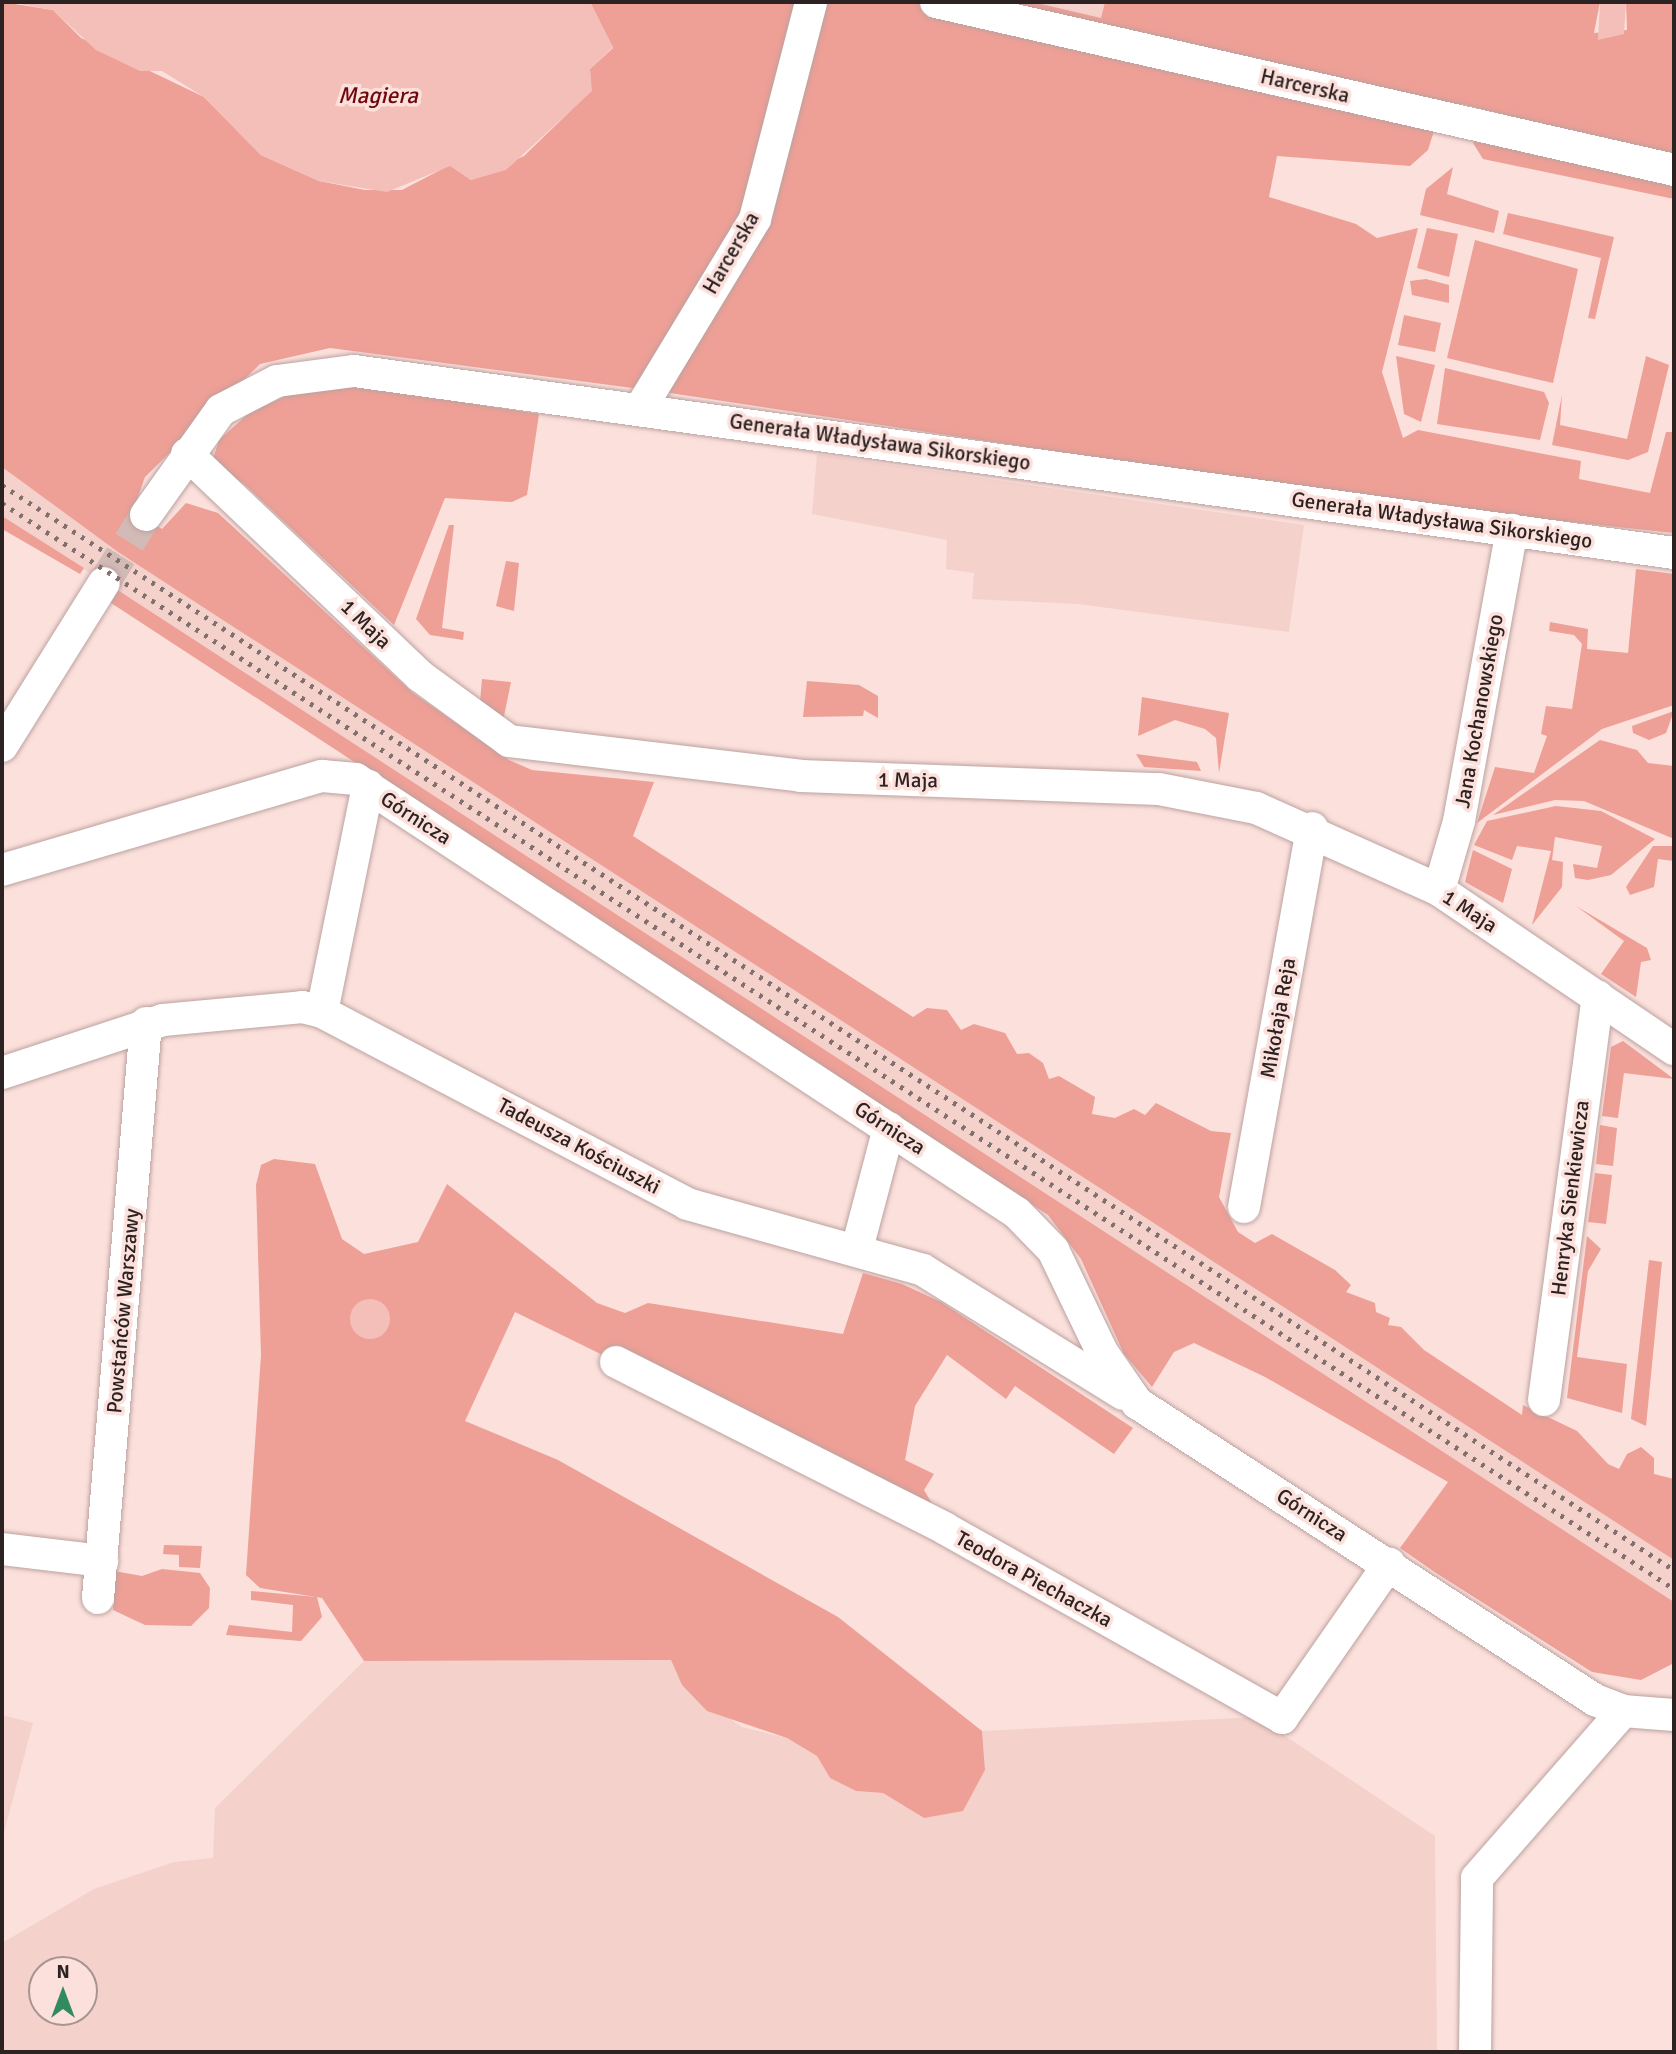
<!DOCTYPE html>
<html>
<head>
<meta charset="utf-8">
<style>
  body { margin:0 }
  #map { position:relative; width:1676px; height:2054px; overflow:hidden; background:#fbe0dc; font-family:Signika,sans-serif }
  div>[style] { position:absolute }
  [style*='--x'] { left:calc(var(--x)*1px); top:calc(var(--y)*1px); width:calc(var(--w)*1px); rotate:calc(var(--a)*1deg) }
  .built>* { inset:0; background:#f5d1cc }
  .green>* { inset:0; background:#ee9f96 }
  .water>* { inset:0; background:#f4bfb8 }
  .round { border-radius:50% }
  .minor-tunnel>* { height:32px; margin-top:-16px; transform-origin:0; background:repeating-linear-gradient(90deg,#d2bab7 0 32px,transparent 0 48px) }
  .roads { filter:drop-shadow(0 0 2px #bca29f) drop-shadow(0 0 2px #bca29f) }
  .minor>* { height:32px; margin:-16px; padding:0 16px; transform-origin:16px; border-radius:16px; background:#fff }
  .rail>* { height:5px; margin-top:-2.5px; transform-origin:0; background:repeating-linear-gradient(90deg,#81706e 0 3.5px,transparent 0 10.5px) }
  span { translate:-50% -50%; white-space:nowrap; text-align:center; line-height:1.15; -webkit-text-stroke:7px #fbe0dc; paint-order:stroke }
  .street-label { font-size:21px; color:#2c2221 }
  .water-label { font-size:23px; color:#70070c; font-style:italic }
  .frame { position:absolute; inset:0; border:4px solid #2c2221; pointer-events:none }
  .north { position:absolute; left:28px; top:1956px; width:70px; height:70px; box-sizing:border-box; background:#fbe0dc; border:2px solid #a89491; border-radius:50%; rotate:0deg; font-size:19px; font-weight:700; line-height:28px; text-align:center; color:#2c2221 }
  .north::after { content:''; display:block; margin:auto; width:24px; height:32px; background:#318b61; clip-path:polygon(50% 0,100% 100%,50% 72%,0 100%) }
</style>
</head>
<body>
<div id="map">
  <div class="built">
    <i style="clip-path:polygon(1033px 2px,1105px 2px,1101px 18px)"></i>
    <i style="clip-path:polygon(817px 454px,1304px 525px,1289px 632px,1078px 604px,972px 599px,974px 573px,946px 569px,947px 540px,812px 514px)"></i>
    <i style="clip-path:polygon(2px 467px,118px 552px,1674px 1560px,1674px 1602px,2px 516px)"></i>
    <i style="clip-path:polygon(evenodd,671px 1660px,682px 1685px,742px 1727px,787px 1738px,817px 1756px,830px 1778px,856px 1791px,883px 1793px,924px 1818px,985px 1770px,982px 1731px,1257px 1717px,1435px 1836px,1437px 2051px,2px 2052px,2px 1943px,94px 1889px,174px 1862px,213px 1858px,215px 1808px,364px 1661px,671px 1660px,42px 1970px,84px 1970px,84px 2012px,42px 2012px,42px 1970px)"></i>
    <i style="clip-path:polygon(2px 1715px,33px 1723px,2px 1840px)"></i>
  </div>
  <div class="green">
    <i style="clip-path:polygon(2px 2px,53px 10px,81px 38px,204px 97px,261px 155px,319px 181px,365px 190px,402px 190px,450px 165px,471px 180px,524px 156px,591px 91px,590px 69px,613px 48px,590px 2px,1033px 2px,1101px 18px,1105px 2px,1600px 2px,1594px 33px,1627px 30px,1626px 2px,1674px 2px,1674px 158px,1462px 104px,1439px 115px,1428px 150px,1410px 166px,1277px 156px,1269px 197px,1356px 224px,1377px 238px,1418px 228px,1382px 372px,1403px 438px,1418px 430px,1581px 461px,1579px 479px,1650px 493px,1666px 432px,1674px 432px,1674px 533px,1402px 504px,670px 393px,330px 348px,260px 364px,145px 477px,133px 511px,162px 529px,186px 503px,218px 513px,413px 693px,509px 760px,532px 770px,654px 782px,633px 836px,913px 1017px,927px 1008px,947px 1010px,961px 1030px,974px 1024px,1005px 1033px,1017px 1054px,1029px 1053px,1043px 1063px,1049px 1079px,1059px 1076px,1095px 1097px,1092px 1114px,1115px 1118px,1134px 1109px,1145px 1115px,1156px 1103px,1211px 1131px,1231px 1133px,1219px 1197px,1238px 1232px,1255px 1243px,1272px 1234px,1335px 1270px,1351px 1285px,1346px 1292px,1375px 1303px,1376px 1312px,1390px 1318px,1388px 1325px,1401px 1327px,1424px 1350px,1522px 1415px,1523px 1405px,1577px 1431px,1608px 1464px,1619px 1469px,1627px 1454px,1641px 1447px,1654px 1458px,1654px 1474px,1674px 1479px,1674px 1560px,118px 552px,2px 467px)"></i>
    <i style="clip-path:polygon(1476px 132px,1674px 175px,1674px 199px,1483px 159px,1473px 143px)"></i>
    <i style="clip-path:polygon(1453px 167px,1447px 194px,1499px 211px,1494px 233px,1420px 215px,1426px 189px)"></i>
    <i style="clip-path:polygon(1508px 213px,1614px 237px,1595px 319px,1588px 318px,1601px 258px,1503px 234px)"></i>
    <i style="clip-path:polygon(1427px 228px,1458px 234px,1449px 277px,1417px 268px)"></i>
    <i style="clip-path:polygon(1475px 240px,1578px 269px,1553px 383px,1447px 358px)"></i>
    <i style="clip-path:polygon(1426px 279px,1449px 285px,1449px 303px,1412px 295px,1410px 281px)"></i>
    <i style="clip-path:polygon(1404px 315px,1441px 323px,1435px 352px,1398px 345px)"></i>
    <i style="clip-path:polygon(1396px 356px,1435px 365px,1421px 422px,1404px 414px)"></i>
    <i style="clip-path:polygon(1646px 356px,1669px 365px,1648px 452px,1628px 460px,1552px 445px,1562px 395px,1560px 425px,1627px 439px)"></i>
    <i style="clip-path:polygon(1445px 368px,1544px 392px,1549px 403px,1540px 440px,1437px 424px)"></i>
    <i style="clip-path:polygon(351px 385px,539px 414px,527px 495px,512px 502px,445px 498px,394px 625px,245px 485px,212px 462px,219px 440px,249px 413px,299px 390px)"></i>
    <i style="clip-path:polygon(2px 516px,84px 568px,80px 574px,2px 529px)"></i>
    <i style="clip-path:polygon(449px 525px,454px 525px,442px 628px,464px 632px,463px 640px,430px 635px,416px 619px)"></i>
    <i style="clip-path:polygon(506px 561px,519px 563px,514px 611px,496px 606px)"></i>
    <i style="clip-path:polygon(1636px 569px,1674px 574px,1674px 705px,1602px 729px,1477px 823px,1495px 767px,1534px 773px,1547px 736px,1541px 734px,1546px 706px,1572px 709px,1582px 644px,1574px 635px,1549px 631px,1550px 622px,1588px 629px,1587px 649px,1628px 653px)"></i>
    <i style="clip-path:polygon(116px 589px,1674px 1602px,1674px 1663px,1641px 1680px,1592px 1672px,1436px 1573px,1400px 1548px,1448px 1482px,1265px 1377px,1194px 1343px,1174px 1352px,1152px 1387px,1124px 1354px,1081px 1259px,1048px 1215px,108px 601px)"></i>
    <i style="clip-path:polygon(482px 679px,511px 682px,503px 721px,480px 702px)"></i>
    <i style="clip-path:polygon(807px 681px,859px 685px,878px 696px,878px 718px,864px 710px,863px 716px,803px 717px)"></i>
    <i style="clip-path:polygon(1142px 697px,1229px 713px,1219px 773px,1216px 738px,1205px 729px,1175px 720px,1138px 736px)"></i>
    <i style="clip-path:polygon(1674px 711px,1666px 733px,1649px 740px,1633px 733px,1632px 726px)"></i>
    <i style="clip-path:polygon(1600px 740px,1637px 750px,1648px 763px,1674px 766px,1674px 839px,1584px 801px,1555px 800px,1493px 815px)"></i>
    <i style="clip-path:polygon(1136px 754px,1197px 762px,1201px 771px,1144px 767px)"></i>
    <i style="clip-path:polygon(1556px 806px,1601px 811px,1655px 839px,1611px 875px,1588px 880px,1575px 878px,1573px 864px,1597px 868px,1602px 846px,1555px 837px,1552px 860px,1563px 862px,1562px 887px,1532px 925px,1551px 851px,1517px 846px,1512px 860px,1474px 845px,1487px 821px)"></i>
    <i style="clip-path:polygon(1653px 846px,1674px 846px,1674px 861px,1658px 859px,1654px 887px,1630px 895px,1626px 887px)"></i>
    <i style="clip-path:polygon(1473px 850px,1512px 869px,1503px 903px,1465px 882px)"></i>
    <i style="clip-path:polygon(1576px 906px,1647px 948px,1651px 960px,1641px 962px,1636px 997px,1601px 974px,1624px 941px)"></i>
    <i style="clip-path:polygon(1623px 1041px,1674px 1079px,1624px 1073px,1618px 1118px,1602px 1116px,1611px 1047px)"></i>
    <i style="clip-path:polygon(1600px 1125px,1617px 1128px,1613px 1166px,1596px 1164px)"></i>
    <i style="clip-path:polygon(274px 1159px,315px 1164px,342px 1239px,364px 1254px,418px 1242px,447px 1184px,597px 1303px,625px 1313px,648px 1303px,843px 1334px,863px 1273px,902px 1284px,941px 1302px,1133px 1428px,1114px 1454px,1015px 1386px,1006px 1399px,947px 1355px,915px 1406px,905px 1460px,934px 1474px,924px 1490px,943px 1522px,515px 1312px,465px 1421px,558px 1460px,838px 1617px,982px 1731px,985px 1770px,963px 1811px,924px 1818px,883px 1793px,856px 1791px,830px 1778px,817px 1756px,787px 1738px,707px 1711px,682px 1685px,671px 1660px,364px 1661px,322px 1598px,260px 1588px,246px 1575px,261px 1355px,256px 1185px,261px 1165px)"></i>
    <i style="clip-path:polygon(1595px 1173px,1612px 1175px,1606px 1224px,1588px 1222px)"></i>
    <i style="clip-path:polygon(1587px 1236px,1601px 1249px,1588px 1271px,1577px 1357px,1627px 1364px,1622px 1413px,1567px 1398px)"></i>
    <i style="clip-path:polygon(1649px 1260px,1662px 1262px,1646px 1426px,1631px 1419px)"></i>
    <i style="clip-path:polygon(164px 1545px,202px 1546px,200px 1568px,179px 1567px,179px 1555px,163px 1554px)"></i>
    <i style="clip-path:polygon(162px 1569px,200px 1573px,210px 1588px,209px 1608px,191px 1626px,145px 1625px,113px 1610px,114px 1571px,142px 1576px)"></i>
    <i style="clip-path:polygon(251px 1591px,317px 1597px,322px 1617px,301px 1641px,226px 1635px,229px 1625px,292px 1632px,293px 1605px,251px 1600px)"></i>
  </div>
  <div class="water">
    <i style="clip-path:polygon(9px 2px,590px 2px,613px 47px,590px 69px,592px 91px,506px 170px,471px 180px,450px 166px,387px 192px,319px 181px,261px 155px,204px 97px,162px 71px,140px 71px,96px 50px,53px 10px)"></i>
    <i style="clip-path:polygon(1600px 2px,1626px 2px,1624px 34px,1598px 40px)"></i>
    <i class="round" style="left:350px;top:1299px;width:40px;height:40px"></i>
  </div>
  <div class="minor-tunnel">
    <i style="--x:104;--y:583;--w:80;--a:-58.3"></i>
  </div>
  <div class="roads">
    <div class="minor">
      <i style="--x:936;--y:2;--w:757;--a:12.82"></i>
      <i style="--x:640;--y:409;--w:222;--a:-58.8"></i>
      <i style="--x:755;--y:219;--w:224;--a:-75.5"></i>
      <i style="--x:187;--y:454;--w:322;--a:43.6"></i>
      <i style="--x:420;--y:676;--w:110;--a:36.1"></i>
      <i style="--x:509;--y:741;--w:294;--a:6.8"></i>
      <i style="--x:801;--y:776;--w:358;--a:2.1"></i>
      <i style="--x:1159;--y:789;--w:99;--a:11.1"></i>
      <i style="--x:1256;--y:808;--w:201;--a:24.1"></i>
      <i style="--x:1439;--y:890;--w:284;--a:34.1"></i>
      <i style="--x:146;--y:515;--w:129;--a:-54.5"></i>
      <i style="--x:221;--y:410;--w:63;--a:-27.4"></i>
      <i style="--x:277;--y:381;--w:78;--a:-7.4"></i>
      <i style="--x:354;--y:371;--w:1332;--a:7.85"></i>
      <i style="--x:2;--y:746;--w:192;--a:-58"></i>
      <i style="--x:2;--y:870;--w:334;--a:-16.4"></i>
      <i style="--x:322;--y:776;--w:34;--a:5"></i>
      <i style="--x:356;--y:779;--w:791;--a:33.29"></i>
      <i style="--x:1017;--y:1213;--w:52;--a:45.8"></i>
      <i style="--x:1053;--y:1250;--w:113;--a:64.3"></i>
      <i style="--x:1102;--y:1352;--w:62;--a:55.5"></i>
      <i style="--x:1137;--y:1403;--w:546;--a:32.96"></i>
      <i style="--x:1595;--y:1700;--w:30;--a:21"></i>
      <i style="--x:1623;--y:1711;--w:51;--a:4.5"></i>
      <i style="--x:1439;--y:890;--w:72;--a:-73.8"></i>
      <i style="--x:1459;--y:821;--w:296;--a:-79.7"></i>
      <i style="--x:322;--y:1012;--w:231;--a:-78.5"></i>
      <i style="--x:2;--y:1073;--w:169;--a:-18.2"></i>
      <i style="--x:163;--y:1020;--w:140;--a:-5.3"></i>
      <i style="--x:302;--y:1007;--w:21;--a:14"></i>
      <i style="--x:322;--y:1012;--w:412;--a:27.7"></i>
      <i style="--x:687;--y:1204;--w:245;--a:15.6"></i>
      <i style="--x:923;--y:1270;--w:235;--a:31.8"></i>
      <i style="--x:1244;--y:1207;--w:385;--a:-79.8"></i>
      <i style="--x:857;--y:1249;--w:125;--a:-75.2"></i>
      <i style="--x:616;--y:1362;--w:368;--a:26.8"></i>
      <i style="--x:944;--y:1528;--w:388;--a:29.3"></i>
      <i style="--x:1282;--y:1718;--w:188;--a:-55.2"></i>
      <i style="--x:1544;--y:1400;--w:407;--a:-82.4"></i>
      <i style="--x:2;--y:1549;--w:101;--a:6.8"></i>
      <i style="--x:98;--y:1598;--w:577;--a:-85.23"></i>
      <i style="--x:1475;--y:2052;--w:174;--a:-89.3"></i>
      <i style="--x:1477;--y:1878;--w:222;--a:-48.8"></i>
    </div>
  </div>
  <div class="rail">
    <i style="--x:2;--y:485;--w:1993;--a:32.98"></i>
    <i style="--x:2;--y:503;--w:1994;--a:33"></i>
  </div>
  <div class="street-label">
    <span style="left:1305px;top:86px;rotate:13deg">Harcerska</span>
    <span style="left:731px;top:253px;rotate:-60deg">Harcerska</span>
    <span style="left:880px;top:442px;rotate:8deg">Generała Władysława Sikorskiego</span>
    <span style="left:1442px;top:520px;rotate:8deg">Generała Władysława Sikorskiego</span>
    <span style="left:366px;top:624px;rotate:44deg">1 Maja</span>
    <span style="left:1479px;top:711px;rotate:-80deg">Jana Kochanowskiego</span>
    <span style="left:908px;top:780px;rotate:1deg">1 Maja</span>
    <span style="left:416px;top:818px;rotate:33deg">Górnicza</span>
    <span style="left:1470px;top:911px;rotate:33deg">1 Maja</span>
    <span style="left:1278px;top:1018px;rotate:-80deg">Mikołaja Reja</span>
    <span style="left:890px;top:1128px;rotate:33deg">Górnicza</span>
    <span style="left:579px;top:1146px;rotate:28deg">Tadeusza Kościuszki</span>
    <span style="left:1570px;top:1198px;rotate:-83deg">Henryka Sienkiewicza</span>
    <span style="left:123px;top:1311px;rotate:-85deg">Powstańców Warszawy</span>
    <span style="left:1312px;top:1515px;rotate:33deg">Górnicza</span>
    <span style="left:1034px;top:1579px;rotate:29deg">Teodora Piechaczka</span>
  </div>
  <div class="water-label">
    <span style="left:378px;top:96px">Magiera</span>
  </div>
  <div class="frame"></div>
  <div class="north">N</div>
</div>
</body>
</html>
